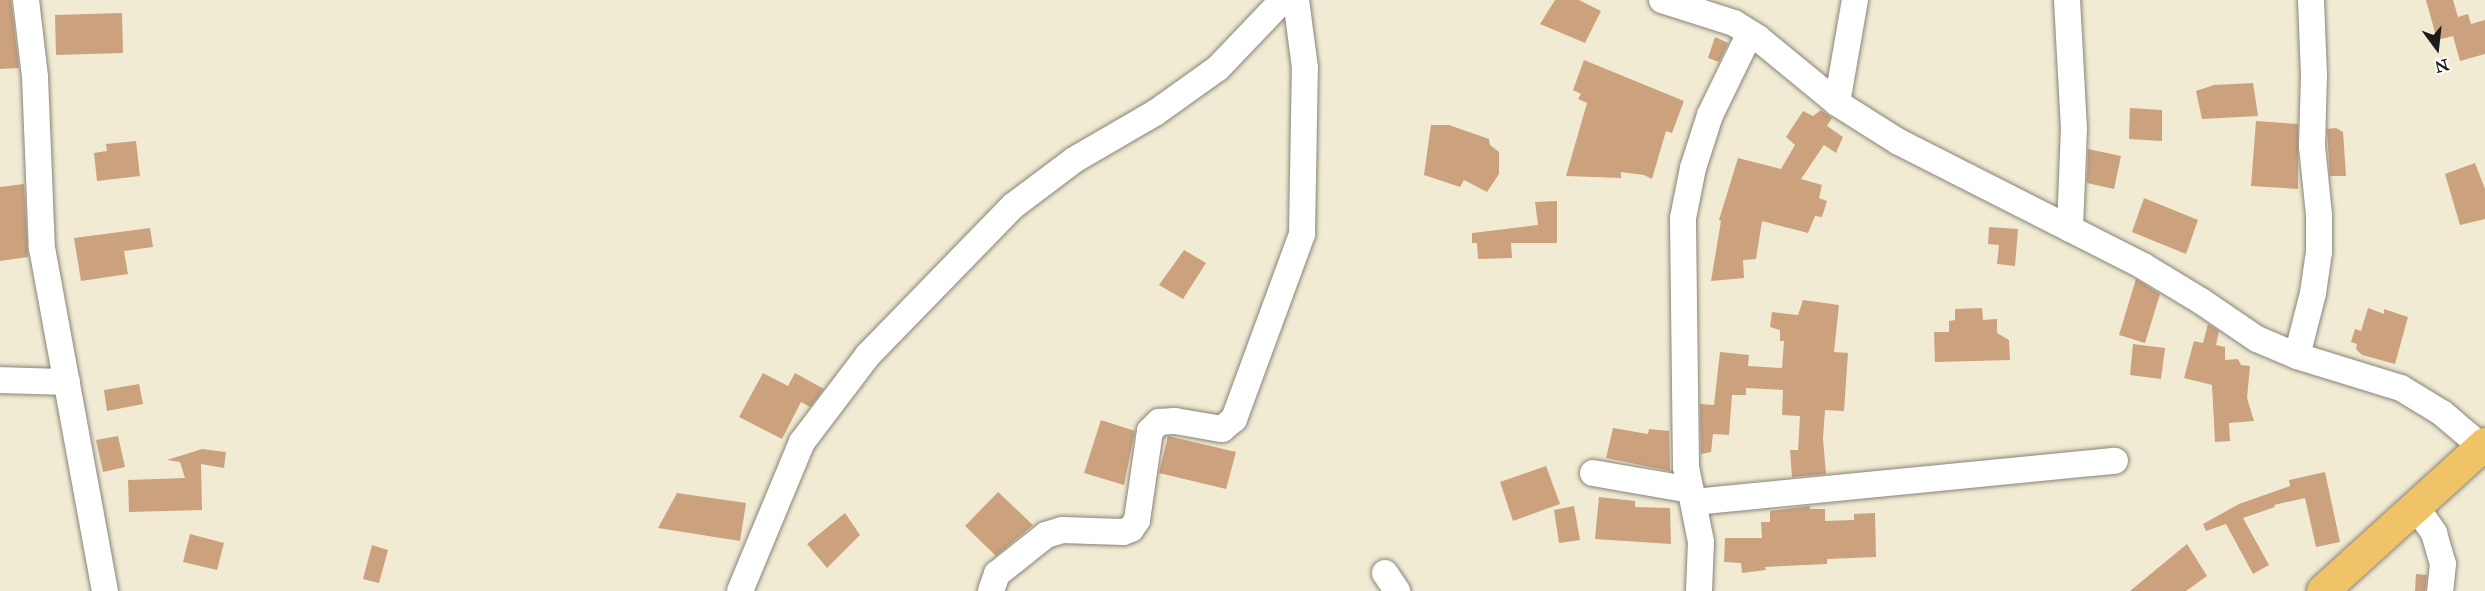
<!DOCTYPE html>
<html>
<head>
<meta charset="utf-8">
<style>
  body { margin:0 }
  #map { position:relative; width:2485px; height:591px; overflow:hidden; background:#f2ebd4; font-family:"IM FELL Great Primer",serif }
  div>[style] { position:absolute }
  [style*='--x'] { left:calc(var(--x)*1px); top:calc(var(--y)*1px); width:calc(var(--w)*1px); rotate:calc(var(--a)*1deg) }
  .building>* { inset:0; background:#cca17e }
  .roads { filter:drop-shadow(0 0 2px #878478) drop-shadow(0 0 2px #878478) }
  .minor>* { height:26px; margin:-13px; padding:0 13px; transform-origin:13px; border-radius:13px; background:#fff }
  .major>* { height:32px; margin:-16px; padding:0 16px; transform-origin:16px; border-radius:16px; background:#f0c369 }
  span { translate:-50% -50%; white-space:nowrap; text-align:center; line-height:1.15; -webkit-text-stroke:5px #fff; paint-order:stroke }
  .north { position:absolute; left:2407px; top:18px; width:60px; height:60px; -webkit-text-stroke:4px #fff; paint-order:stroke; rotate:165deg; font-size:16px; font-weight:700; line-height:24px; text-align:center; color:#1c1c1c }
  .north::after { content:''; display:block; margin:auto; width:21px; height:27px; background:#1c1c1c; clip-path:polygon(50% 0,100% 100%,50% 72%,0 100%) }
</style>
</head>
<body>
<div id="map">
  <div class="building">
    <i style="clip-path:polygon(0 0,11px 0,19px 68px,0 69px)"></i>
    <i style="clip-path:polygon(1555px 0,1579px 0,1601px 11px,1585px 43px,1540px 24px)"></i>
    <i style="clip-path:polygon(2426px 0,2453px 0,2458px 17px,2468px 14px,2471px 24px,2485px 20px,2485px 54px,2460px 61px,2453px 36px,2437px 40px)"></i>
    <i style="clip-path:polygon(122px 13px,123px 53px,56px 55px,55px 15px)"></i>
    <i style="clip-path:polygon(1715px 37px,1728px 43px,1719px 62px,1708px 58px)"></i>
    <i style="clip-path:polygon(1584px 60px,1684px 101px,1672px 133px,1666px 131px,1652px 179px,1644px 175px,1621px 172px,1621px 178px,1566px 176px,1587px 103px,1578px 99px,1581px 94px,1573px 90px)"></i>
    <i style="clip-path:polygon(2253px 83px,2258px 116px,2202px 119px,2196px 91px,2214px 85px)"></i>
    <i style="clip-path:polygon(2130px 108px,2162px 110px,2162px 141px,2129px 139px)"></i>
    <i style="clip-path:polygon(1821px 110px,1832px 118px,1827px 126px,1843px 137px,1836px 153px,1824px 145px,1801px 179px,1822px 185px,1819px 198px,1827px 201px,1822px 217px,1815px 216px,1808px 233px,1762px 221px,1756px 259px,1743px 260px,1744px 278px,1711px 281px,1721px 221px,1719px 220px,1738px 158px,1781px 169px,1795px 145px,1786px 137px,1803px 111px,1813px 116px)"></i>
    <i style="clip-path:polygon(2256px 121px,2298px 124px,2298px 189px,2251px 186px)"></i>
    <i style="clip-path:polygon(1431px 125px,1449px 125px,1489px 139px,1490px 145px,1499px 152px,1499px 174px,1487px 192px,1464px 180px,1460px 187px,1424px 175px)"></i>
    <i style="clip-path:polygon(2336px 128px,2343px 132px,2346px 176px,2330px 176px,2327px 129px)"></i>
    <i style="clip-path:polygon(136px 141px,140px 176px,97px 181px,94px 153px,107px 151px,106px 144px)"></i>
    <i style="clip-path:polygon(2088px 149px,2121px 156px,2114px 189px,2087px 183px)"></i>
    <i style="clip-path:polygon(2475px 163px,2485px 189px,2485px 219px,2460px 225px,2445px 174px)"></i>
    <i style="clip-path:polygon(24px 184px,28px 257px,0 261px,0 187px)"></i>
    <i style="clip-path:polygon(2144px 198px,2198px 220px,2186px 254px,2132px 232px)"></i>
    <i style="clip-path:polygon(1557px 201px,1557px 243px,1511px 243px,1512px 258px,1478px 259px,1477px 243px,1472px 243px,1472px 233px,1538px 225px,1535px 202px)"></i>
    <i style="clip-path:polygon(1989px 227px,2018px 229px,2015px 266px,1997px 264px,1999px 245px,1988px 244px)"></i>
    <i style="clip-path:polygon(150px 228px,153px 247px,124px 251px,128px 274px,81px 281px,74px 238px)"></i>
    <i style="clip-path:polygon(1184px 250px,1206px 263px,1183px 299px,1159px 285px)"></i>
    <i style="clip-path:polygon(2136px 279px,2160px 294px,2145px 343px,2119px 335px)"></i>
    <i style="clip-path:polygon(1803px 300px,1839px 305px,1834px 352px,1848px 353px,1844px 411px,1825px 410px,1823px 439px,1826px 474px,1792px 477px,1790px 450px,1798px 450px,1800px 416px,1782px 415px,1783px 390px,1746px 388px,1746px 395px,1732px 395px,1729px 435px,1713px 434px,1711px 452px,1701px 454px,1700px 404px,1714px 405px,1720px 352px,1749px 355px,1748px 366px,1782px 368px,1784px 341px,1780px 341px,1780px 330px,1770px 327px,1772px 312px,1798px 315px)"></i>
    <i style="clip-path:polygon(1982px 308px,1983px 320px,1997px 319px,1997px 333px,2009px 340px,2010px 360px,1935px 362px,1934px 332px,1949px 332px,1949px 321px,1955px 320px,1955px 309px)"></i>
    <i style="clip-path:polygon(2368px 308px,2384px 314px,2384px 309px,2408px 317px,2395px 364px,2362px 355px,2356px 349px,2357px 344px,2351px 342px,2355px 329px,2361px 331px)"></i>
    <i style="clip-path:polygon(2208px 324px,2219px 331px,2216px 345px,2225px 347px,2225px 360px,2238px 359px,2241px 365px,2250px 366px,2247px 398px,2254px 421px,2229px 423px,2230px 441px,2215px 442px,2212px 385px,2184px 378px,2194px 341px,2203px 343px)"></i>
    <i style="clip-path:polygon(2133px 344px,2165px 348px,2161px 379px,2130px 375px)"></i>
    <i style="clip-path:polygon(763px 373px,788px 386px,795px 373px,824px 389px,810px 407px,801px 402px,782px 439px,739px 417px)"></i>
    <i style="clip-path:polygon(139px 384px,143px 404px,107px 411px,104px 390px)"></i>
    <i style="clip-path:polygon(1101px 420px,1135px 431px,1124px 485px,1084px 473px)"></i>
    <i style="clip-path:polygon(1613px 428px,1648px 434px,1649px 429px,1669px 431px,1670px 471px,1606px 458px)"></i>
    <i style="clip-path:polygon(118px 436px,125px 467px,103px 472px,96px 440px)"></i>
    <i style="clip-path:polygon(1168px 436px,1236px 452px,1226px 489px,1159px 473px)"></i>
    <i style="clip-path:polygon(202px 449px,226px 452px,224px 468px,201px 464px,202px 510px,129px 512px,128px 480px,185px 478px,180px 462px,167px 460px)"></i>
    <i style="clip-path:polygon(1546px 466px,1560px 504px,1513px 521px,1500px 482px)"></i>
    <i style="clip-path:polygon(2325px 472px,2340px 542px,2316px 547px,2305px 498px,2274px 505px,2275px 507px,2243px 518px,2269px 565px,2253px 574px,2226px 524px,2206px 531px,2203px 524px,2239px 504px,2290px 486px,2289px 480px)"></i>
    <i style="clip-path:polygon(998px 492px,1033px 525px,996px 556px,965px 526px)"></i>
    <i style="clip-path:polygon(677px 493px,746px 503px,740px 541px,658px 528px)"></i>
    <i style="clip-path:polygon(1599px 497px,1635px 501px,1635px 507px,1670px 508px,1671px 544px,1595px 539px)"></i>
    <i style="clip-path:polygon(1574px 506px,1580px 540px,1559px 543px,1554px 510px)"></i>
    <i style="clip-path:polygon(1810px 506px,1810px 509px,1825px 509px,1825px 521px,1854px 520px,1854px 514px,1875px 513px,1876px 557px,1827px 559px,1827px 564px,1765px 567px,1766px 570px,1742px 573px,1741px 563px,1724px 562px,1725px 538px,1762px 538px,1761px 522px,1770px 522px,1770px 511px)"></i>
    <i style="clip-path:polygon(845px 513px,860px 535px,827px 568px,807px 544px)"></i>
    <i style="clip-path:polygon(190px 534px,224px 543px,217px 570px,183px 562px)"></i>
    <i style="clip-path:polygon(2187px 544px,2207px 576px,2186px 591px,2130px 591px)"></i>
    <i style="clip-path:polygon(372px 545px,388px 550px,379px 583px,363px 579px)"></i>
    <i style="clip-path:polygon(2416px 574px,2427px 575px,2425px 591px,2415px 591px)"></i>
  </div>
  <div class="roads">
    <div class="minor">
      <i style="--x:26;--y:0;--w:78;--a:83.3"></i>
      <i style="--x:35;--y:77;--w:171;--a:87.7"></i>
      <i style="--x:42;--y:248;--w:349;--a:79.6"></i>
      <i style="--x:1662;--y:0;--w:76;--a:17.7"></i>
      <i style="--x:1734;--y:23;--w:28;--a:32"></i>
      <i style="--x:1758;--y:38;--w:102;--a:39.4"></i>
      <i style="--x:1837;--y:103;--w:73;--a:32.2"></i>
      <i style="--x:1899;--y:142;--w:274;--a:26.9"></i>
      <i style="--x:2143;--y:266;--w:68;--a:31.1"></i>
      <i style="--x:2201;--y:301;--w:68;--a:34.2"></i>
      <i style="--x:2257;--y:339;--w:43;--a:23"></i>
      <i style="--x:2297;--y:356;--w:109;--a:17.1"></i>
      <i style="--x:2401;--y:388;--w:48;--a:31.4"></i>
      <i style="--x:2442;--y:413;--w:52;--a:40.4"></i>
      <i style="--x:2067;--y:0;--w:128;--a:86.9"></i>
      <i style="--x:2074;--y:128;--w:101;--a:92.3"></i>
      <i style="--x:1837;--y:103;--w:105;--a:-80.1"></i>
      <i style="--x:2297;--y:356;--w:65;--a:-75.7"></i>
      <i style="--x:2313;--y:293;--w:41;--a:-81.7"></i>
      <i style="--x:2319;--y:252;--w:37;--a:-90"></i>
      <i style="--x:2319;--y:215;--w:69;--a:-95.8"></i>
      <i style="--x:2312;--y:146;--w:71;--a:-88.4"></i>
      <i style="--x:2314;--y:75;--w:75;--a:-92.3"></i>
      <i style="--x:0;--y:380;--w:67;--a:1.7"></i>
      <i style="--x:1593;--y:473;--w:99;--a:9.8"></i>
      <i style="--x:1694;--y:502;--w:423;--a:-5.6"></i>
      <i style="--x:2416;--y:507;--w:32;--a:55"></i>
      <i style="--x:2434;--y:533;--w:32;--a:74"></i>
      <i style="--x:2443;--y:564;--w:27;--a:96"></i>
      <i style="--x:1385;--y:573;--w:22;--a:56"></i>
      <i style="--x:740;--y:591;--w:161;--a:-67.4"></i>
      <i style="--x:802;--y:442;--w:109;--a:-52.8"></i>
      <i style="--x:868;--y:355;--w:208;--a:-45.8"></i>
      <i style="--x:1013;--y:206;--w:76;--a:-37"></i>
      <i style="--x:1074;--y:160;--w:94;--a:-30.1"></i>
      <i style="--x:1155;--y:113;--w:77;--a:-35.5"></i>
      <i style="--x:1218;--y:68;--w:94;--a:-46.3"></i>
      <i style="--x:991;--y:591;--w:18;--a:-71"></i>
      <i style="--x:997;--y:574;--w:63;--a:-38.5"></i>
      <i style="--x:1046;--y:535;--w:17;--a:-17"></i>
      <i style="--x:1062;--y:530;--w:61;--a:1.9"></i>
      <i style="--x:1123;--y:532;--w:9;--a:-21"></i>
      <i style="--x:1131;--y:529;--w:11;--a:-56"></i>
      <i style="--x:1137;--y:520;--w:90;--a:-81.7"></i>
      <i style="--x:1150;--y:431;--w:13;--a:-45"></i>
      <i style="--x:1159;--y:422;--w:16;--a:-4"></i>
      <i style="--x:1175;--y:421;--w:48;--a:9.7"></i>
      <i style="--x:1222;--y:429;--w:16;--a:-40"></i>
      <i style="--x:1234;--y:419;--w:197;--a:-69.8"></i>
      <i style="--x:1302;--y:234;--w:166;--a:-89"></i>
      <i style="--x:1305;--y:68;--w:69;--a:-97.5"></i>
      <i style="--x:1699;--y:591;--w:49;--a:-87.7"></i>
      <i style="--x:1701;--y:542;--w:76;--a:-101.3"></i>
      <i style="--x:1686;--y:467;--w:249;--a:-90.7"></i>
      <i style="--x:1683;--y:218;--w:51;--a:-78.7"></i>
      <i style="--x:1693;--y:168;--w:56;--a:-72.2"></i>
      <i style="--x:1710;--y:115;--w:91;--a:-64"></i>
    </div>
    <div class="major">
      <i style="--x:2323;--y:591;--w:219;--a:-42.2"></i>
    </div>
  </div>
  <div class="north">N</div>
</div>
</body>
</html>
